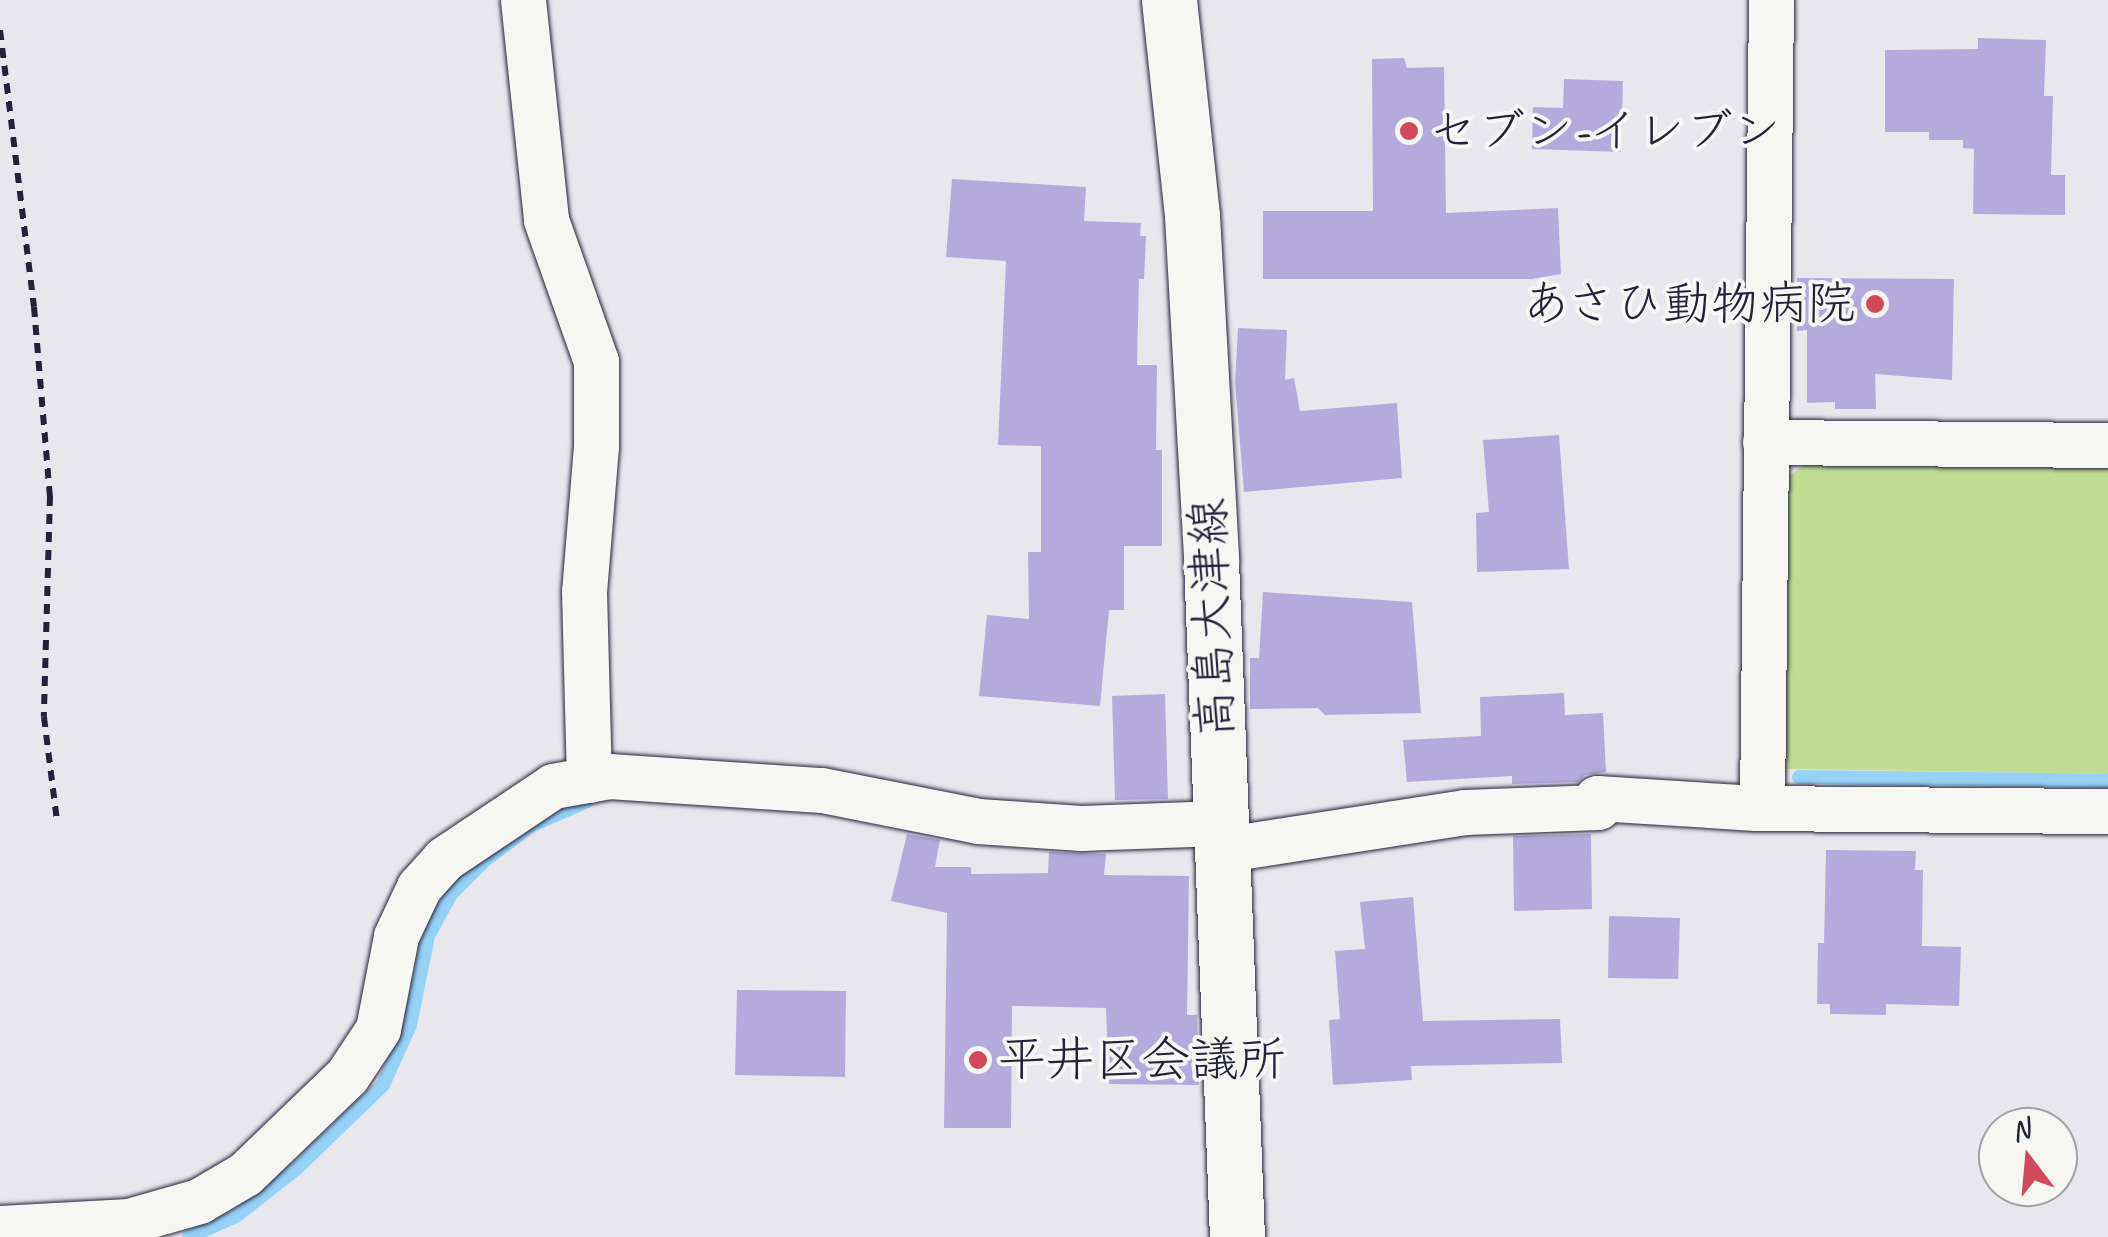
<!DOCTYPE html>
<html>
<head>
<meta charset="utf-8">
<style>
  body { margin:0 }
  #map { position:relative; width:2108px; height:1237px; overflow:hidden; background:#e9e7ee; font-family:Caveat,"Klee One",sans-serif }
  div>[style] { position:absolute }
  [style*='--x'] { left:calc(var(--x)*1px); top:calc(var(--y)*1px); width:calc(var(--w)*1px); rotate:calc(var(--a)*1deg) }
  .green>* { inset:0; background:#c1dd94 }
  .stream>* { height:14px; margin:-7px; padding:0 7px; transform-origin:7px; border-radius:7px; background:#96d1f6 }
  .building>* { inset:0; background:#b4abdc }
  .path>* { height:6px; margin-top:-3px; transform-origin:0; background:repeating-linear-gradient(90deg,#22223b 0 10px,transparent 0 18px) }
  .roads { filter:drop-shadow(0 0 2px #22223b) drop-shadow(0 0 2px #22223b) }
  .minor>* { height:45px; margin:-22.5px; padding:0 22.5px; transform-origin:22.5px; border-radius:22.5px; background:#f6f6f2 }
  .secondary>* { height:55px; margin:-27.5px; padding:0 27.5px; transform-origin:27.5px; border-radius:27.5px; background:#f6f6f2 }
  .dots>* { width:28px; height:28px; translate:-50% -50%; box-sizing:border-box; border:5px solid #f6f6f2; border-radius:50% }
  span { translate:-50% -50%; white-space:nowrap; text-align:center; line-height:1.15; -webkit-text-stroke:8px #f6f6f2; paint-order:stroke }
  .poi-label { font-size:48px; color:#22223b }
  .left { translate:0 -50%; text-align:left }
  .right { translate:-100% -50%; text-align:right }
  .street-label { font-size:48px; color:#22223b }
  .north { position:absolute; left:1978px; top:1107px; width:100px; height:100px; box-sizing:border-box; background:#f6f6f2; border:2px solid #a1a1a9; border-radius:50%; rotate:344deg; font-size:28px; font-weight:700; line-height:40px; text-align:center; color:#22223b }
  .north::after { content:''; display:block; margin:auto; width:35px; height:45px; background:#d1495b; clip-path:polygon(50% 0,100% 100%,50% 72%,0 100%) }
</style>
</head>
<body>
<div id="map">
  <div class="green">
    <i style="clip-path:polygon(1807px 463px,2108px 468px,2108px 774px,1780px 769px,1785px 479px)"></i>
  </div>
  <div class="stream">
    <i style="--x:1799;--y:777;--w:309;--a:0.7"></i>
    <i style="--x:189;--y:1237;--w:51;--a:-24.1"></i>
    <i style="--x:236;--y:1216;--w:76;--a:-38.1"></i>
    <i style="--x:296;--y:1169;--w:121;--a:-44"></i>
    <i style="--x:383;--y:1085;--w:66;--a:-65.8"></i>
    <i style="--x:410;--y:1025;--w:91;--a:-78.6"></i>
    <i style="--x:428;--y:936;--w:48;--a:-61.3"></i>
    <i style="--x:451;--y:894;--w:49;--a:-45"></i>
    <i style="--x:486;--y:859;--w:57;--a:-36.5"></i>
    <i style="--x:532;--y:825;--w:60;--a:-23.6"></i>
  </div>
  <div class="building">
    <i style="clip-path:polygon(1978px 38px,2046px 40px,2044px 96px,2053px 96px,2051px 175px,2065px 175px,2065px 215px,1973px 214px,1974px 149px,1963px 148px,1963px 140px,1929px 140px,1929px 132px,1885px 132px,1885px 50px,1978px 49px)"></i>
    <i style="clip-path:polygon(1404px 58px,1407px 68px,1444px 67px,1446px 213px,1558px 208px,1561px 274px,1532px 279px,1263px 279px,1263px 211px,1373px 211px,1372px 59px)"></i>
    <i style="clip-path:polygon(1564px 79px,1623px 81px,1621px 152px,1532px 149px,1533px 107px,1563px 108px)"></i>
    <i style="clip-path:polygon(952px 179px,1086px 187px,1084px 221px,1141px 223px,1140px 236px,1146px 236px,1144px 279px,1139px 279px,1137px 365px,1157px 365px,1156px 450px,1162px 450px,1162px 546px,1124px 546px,1124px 610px,1109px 610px,1100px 706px,979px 696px,987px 615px,1029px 619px,1028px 552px,1041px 552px,1041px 446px,998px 445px,1006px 261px,946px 257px)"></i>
    <i style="clip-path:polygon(1797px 278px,1954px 279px,1952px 380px,1875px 374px,1876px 409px,1835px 409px,1835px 402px,1807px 403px,1807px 330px,1797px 331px)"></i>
    <i style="clip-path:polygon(1238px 328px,1287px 330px,1285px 380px,1294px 378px,1300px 411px,1397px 403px,1402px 478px,1244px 492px,1235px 382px)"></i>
    <i style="clip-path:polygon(1559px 435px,1569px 569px,1477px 572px,1476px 513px,1489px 512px,1483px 440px)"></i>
    <i style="clip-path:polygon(1263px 592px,1412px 602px,1421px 713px,1325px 715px,1318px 708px,1250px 709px,1250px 658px,1259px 658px)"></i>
    <i style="clip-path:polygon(1564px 693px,1565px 715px,1603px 713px,1606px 772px,1585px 775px,1578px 782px,1512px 784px,1512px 776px,1407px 782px,1403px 740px,1481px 736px,1480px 697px)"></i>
    <i style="clip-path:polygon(1165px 694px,1168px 799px,1115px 800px,1112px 696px)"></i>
    <i style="clip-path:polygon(907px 834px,940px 840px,935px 867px,971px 867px,971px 874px,1048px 873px,1049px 852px,1106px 854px,1104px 875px,1189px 876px,1187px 1015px,1197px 1015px,1199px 1085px,1109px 1084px,1106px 1008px,1012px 1006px,1011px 1128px,944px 1128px,947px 913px,891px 901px)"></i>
    <i style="clip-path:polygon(1591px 834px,1592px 909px,1514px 911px,1513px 836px)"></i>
    <i style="clip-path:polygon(1826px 850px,1916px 851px,1915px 870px,1923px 870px,1922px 946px,1961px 947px,1959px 1006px,1886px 1004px,1886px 1015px,1830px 1014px,1830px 1004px,1817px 1004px,1818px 943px,1824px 943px)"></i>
    <i style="clip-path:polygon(1413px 897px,1423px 1021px,1560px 1019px,1562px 1063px,1411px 1066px,1412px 1080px,1333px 1085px,1329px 1020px,1340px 1019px,1335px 951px,1365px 949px,1360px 902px)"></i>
    <i style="clip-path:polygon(1609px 916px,1680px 918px,1678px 979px,1608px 978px)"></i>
    <i style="clip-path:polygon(737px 990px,846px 991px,845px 1077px,735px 1075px)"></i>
  </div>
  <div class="path">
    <i style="--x:0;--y:30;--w:279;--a:83"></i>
    <i style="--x:34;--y:307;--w:190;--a:85.2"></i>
    <i style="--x:50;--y:496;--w:221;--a:91.6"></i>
    <i style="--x:44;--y:717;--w:106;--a:82.9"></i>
  </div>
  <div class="roads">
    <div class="minor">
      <i style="--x:523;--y:0;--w:221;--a:84"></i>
      <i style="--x:546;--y:220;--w:150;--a:70.5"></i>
      <i style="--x:596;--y:361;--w:85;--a:90"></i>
      <i style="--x:596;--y:446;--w:145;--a:94.7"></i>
      <i style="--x:584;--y:591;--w:189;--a:88.5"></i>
      <i style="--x:1765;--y:442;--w:343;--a:0.5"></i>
      <i style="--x:1762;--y:805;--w:805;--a:-89.36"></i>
      <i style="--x:1220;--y:850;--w:248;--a:-8.8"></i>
      <i style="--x:1465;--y:812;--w:133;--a:-2.2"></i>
      <i style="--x:1598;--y:807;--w:9;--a:-96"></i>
      <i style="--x:1597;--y:798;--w:159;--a:3.6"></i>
      <i style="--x:1756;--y:808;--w:352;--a:0.5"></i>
      <i style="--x:0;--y:1228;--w:129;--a:-3.1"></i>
      <i style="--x:129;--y:1221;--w:73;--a:-15.9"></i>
      <i style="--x:199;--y:1201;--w:53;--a:-30.4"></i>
      <i style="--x:245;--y:1174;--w:141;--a:-43.9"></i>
      <i style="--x:347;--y:1076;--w:56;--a:-56.6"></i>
      <i style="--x:378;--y:1029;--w:95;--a:-79"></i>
      <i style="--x:396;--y:936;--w:54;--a:-64.9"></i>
      <i style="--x:419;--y:887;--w:38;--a:-48"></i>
      <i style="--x:444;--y:859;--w:131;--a:-33.8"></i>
      <i style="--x:553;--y:786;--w:57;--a:-10.1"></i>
      <i style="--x:609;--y:776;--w:213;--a:3.8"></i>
      <i style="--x:822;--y:790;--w:159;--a:11.2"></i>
      <i style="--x:978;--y:821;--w:103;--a:3.9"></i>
      <i style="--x:1081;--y:828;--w:138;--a:-2.1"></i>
    </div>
    <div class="secondary">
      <i style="--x:1169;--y:0;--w:217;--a:83.9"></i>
      <i style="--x:1192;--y:216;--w:346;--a:86.8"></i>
      <i style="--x:1211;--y:561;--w:676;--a:87.8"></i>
    </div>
  </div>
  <div class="dots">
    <i style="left:1409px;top:131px;background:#d1495b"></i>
    <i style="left:1875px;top:304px;background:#d1495b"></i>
    <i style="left:978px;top:1060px;background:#d1495b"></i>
  </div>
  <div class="poi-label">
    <span class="left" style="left:1429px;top:131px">セブン-イレブン</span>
    <span class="right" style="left:1855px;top:304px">あさひ動物病院</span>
    <span class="left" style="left:998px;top:1060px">平井区会議所</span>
  </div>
  <div class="street-label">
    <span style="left:1212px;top:618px;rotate:-92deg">高島大津線</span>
  </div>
  <div class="north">N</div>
</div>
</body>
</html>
